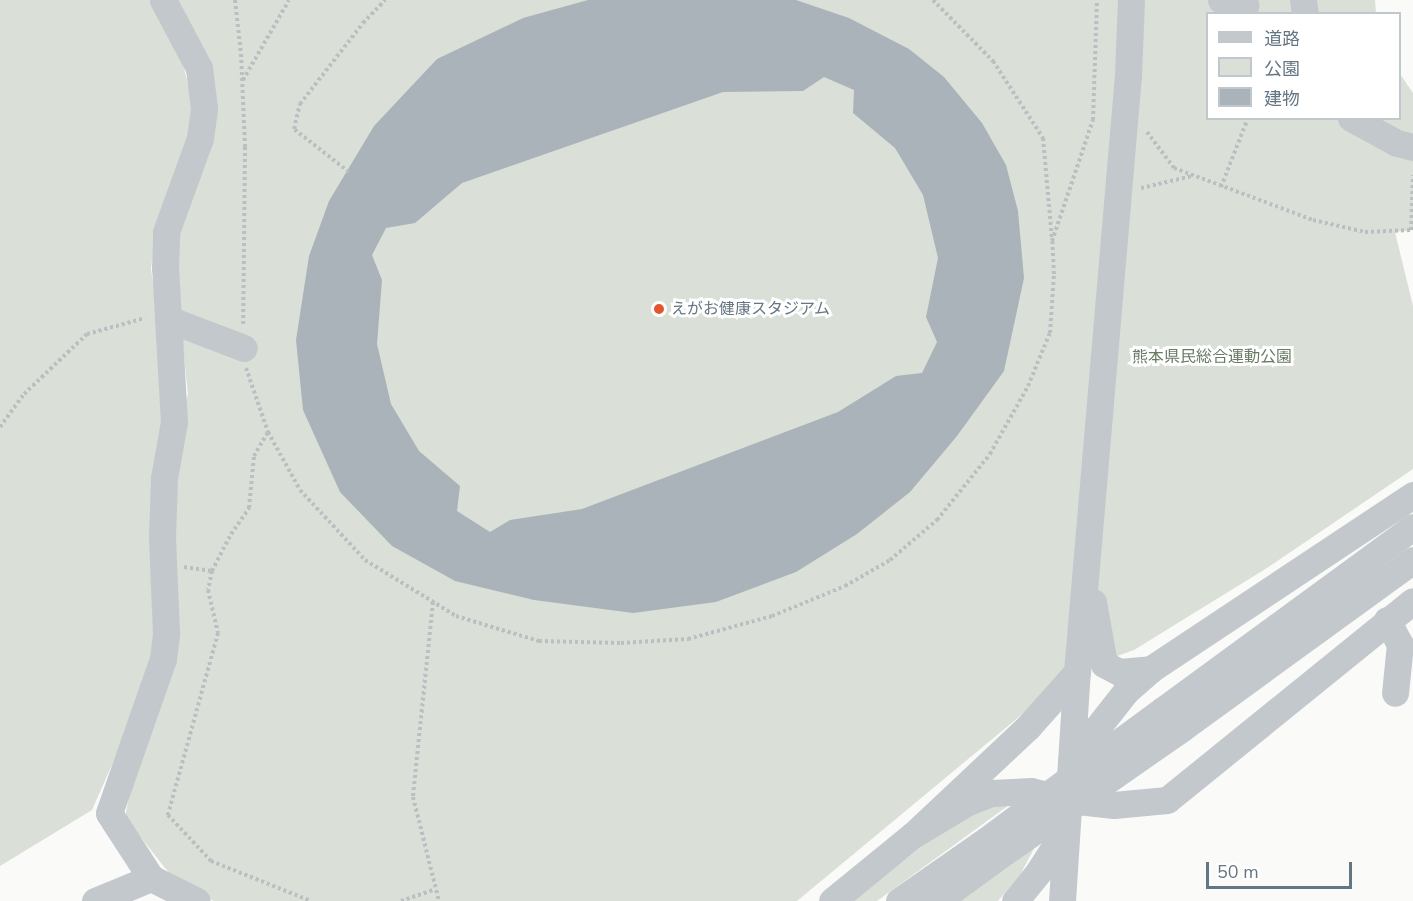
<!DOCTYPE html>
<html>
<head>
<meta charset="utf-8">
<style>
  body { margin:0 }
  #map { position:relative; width:1413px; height:901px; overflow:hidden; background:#fafaf8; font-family:"Nunito Sans","Noto Sans JP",sans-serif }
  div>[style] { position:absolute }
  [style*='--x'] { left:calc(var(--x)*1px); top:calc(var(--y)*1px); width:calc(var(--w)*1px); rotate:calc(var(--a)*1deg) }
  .green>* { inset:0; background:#dadfd7 }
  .building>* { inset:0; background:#aab3b9 }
  .path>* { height:4px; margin-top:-2px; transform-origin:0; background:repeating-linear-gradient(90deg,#bbbfc2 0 3px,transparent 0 6px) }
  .minor>* { height:27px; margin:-13.5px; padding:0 13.5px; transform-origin:13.5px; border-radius:13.5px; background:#c3c8cc }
  .minor-bridge>* { height:27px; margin:-13.5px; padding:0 13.5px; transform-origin:13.5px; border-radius:13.5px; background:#c3c8cc }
  .dots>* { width:16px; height:16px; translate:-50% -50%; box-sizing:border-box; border:3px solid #fff; border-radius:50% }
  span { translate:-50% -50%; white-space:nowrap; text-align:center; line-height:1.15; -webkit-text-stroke:6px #fff; paint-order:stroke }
  .poi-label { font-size:16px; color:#657683 }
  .left { translate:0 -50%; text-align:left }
  .park-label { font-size:16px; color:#687a64 }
  .legend { position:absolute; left:1206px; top:12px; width:195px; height:108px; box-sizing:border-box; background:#fff; border:2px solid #c1c8cd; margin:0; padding:8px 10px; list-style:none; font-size:18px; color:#657683 }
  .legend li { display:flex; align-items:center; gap:12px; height:30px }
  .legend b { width:30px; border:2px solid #c1c8cd }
  .scale { position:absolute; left:1206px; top:862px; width:146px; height:27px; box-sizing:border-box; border:3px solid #657683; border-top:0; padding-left:8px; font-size:18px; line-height:21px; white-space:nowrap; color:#657683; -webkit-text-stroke:4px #fff; paint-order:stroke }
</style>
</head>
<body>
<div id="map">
  <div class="green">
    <i style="clip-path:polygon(0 0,152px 0,179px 48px,194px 108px,192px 136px,156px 228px,151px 269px,159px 328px,164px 419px,156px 648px,115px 758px,92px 810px,0 866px)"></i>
    <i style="clip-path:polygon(174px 0,1375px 0,1376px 13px,1208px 14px,1208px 118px,1400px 118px,1400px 74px,1413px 93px,1413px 230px,1395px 232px,1413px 306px,1413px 469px,1267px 568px,1134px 650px,1073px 672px,797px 901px,214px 901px,181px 885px,165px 868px,125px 817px,136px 764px,173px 535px,184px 407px,188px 394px,172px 243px,203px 169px)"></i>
    <i style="clip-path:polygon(1020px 797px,877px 901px,853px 901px,968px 810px)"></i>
    <i style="clip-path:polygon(1036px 845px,1020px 875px,998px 901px,958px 901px)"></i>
  </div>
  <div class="building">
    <i style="clip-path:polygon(evenodd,588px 0,796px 0,849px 18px,909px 49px,944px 77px,982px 123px,1006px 165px,1018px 211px,1024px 278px,1004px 371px,957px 436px,910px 492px,857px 534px,796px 572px,716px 602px,633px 613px,534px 600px,455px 581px,392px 546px,340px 492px,303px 410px,296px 340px,309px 256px,329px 201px,374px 126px,437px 59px,523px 18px,588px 0,824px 77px,854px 90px,853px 113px,895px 148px,923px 195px,938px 258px,926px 317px,937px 342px,922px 373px,896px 376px,838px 412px,582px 509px,510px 520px,490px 532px,457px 511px,460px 486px,419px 451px,391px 404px,377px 344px,382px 280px,372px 255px,386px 228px,415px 223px,462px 183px,723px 92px,803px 91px,824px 77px)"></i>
  </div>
  <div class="path">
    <i style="--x:235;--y:0;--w:54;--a:83.7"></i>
    <i style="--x:241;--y:54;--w:93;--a:87.5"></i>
    <i style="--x:245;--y:147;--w:178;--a:90.6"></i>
    <i style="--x:933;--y:0;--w:86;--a:45.5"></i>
    <i style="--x:993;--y:61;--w:92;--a:57"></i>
    <i style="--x:1043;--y:138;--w:100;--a:84.9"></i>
    <i style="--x:243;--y:80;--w:92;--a:-60.1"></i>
    <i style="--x:1147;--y:132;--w:45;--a:53.1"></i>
    <i style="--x:1174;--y:168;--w:148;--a:20.5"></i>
    <i style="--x:1313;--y:220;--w:53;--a:13"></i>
    <i style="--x:1365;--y:232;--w:46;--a:-2.5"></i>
    <i style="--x:1411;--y:230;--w:55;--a:-87.9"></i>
    <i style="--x:349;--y:172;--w:70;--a:-142"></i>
    <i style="--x:294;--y:129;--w:26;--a:-77"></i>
    <i style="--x:300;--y:104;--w:103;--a:-52.1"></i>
    <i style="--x:363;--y:23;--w:32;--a:-46"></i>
    <i style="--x:1221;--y:187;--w:74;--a:-68.6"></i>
    <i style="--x:1141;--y:188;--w:52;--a:-13.2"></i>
    <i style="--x:246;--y:368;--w:68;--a:71"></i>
    <i style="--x:268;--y:432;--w:66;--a:61.1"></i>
    <i style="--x:300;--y:490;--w:96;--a:47.1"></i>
    <i style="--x:365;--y:560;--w:107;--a:31.6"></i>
    <i style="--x:456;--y:616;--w:87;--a:16.8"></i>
    <i style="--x:539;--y:641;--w:82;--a:1.4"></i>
    <i style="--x:621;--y:643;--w:67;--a:-3.4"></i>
    <i style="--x:688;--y:639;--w:87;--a:-15.3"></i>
    <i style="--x:772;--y:616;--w:79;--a:-22.3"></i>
    <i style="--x:845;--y:586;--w:52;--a:-30"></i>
    <i style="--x:890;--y:560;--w:62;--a:-40.4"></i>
    <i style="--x:937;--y:520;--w:85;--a:-51.2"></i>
    <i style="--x:990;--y:454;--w:78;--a:-60.8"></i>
    <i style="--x:1028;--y:386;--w:57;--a:-67.5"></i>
    <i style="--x:1050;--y:333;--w:59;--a:-86.1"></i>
    <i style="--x:1054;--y:274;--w:33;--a:-93"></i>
    <i style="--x:1052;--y:241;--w:128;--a:-71.3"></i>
    <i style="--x:1093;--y:120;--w:120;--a:-88.1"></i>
    <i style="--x:0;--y:427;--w:41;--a:-54"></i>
    <i style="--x:24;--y:394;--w:87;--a:-43.6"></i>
    <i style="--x:87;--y:334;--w:60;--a:-15.4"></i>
    <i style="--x:184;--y:567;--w:28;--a:8"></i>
    <i style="--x:212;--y:571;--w:42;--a:-62.8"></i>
    <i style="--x:231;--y:534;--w:32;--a:-55"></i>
    <i style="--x:249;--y:508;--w:52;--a:-84.5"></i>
    <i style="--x:254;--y:456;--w:28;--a:-60"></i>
    <i style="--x:212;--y:571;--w:19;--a:102"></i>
    <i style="--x:208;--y:590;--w:44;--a:76.9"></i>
    <i style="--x:218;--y:633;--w:189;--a:105.4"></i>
    <i style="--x:168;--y:815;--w:63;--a:46.9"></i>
    <i style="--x:211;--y:861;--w:108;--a:21.8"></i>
    <i style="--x:433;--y:602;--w:196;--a:95.9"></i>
    <i style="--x:413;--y:797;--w:107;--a:76"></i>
    <i style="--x:401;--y:901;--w:36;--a:-19"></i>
  </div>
  <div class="minor">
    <i style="--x:1221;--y:0;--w:25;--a:12"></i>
    <i style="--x:1303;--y:0;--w:14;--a:82"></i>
    <i style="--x:1351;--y:118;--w:52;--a:28.5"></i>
    <i style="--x:1397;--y:143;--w:16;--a:14"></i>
    <i style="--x:168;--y:319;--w:81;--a:20.9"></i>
    <i style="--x:1093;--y:602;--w:63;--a:79.9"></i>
    <i style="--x:1104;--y:664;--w:17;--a:28"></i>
    <i style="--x:1119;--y:672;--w:32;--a:-5"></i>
    <i style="--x:1151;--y:669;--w:315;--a:-33.6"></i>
    <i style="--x:1387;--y:620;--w:27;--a:62"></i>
    <i style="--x:1400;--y:644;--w:49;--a:95.8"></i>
    <i style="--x:1163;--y:710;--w:310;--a:-36.2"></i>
    <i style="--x:1182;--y:728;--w:286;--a:-36"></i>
    <i style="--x:1071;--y:761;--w:89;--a:-51.8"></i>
    <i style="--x:1126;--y:691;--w:33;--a:-41"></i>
    <i style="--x:913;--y:835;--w:64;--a:-31"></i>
    <i style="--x:968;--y:802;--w:26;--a:-21"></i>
    <i style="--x:992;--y:793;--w:39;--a:-3"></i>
    <i style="--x:1031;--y:791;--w:38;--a:14"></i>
    <i style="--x:1068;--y:800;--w:46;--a:6.2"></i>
    <i style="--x:1114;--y:805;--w:53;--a:-5.4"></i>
    <i style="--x:1167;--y:800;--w:316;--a:-39"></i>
    <i style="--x:151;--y:878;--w:77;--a:-122.9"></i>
    <i style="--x:109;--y:813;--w:163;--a:-70.7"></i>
    <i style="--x:163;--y:659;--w:26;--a:-83"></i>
    <i style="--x:166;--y:633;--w:95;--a:-92.4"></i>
    <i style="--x:162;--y:538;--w:60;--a:-88.1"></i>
    <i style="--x:164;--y:478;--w:57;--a:-79.9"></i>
    <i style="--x:174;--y:422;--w:154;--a:-93.3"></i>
    <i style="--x:165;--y:268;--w:36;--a:-88"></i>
    <i style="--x:166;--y:232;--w:100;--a:-70.1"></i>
    <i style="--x:200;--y:138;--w:30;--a:-82"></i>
    <i style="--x:204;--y:108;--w:40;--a:-97.1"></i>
    <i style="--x:199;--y:68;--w:77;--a:-117.9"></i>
    <i style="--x:95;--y:901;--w:61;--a:-22.3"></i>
    <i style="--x:151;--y:878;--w:51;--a:26.6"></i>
    <i style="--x:832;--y:901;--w:104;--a:-39.2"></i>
    <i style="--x:913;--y:835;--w:158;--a:-43.2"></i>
    <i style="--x:1028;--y:727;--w:74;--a:-48.3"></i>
    <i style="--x:899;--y:901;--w:100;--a:-34.8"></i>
    <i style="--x:937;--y:901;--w:69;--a:-36.2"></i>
    <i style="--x:1015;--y:901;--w:38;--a:-51"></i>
    <i style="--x:1039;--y:871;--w:50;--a:-57.3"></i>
    <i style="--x:1062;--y:901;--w:229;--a:-86.3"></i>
    <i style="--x:1077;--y:672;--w:599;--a:-85.12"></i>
    <i style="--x:1128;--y:75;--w:75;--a:-87.7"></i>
  </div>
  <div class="minor-bridge">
    <i style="--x:981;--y:844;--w:226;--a:-36.4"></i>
    <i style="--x:993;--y:860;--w:231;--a:-34.9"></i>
  </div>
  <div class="dots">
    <i style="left:659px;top:309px;background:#e4572e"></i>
  </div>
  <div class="poi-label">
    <span class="left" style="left:671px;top:309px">えがお健康スタジアム</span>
  </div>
  <div class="park-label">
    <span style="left:1212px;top:357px">熊本県民総合運動公園</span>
  </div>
  <ul class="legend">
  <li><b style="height:8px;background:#c3c8cc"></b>道路</li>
  <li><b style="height:16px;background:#dadfd7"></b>公園</li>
  <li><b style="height:16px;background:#aab3b9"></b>建物</li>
  </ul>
  <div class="scale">50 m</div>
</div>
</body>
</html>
